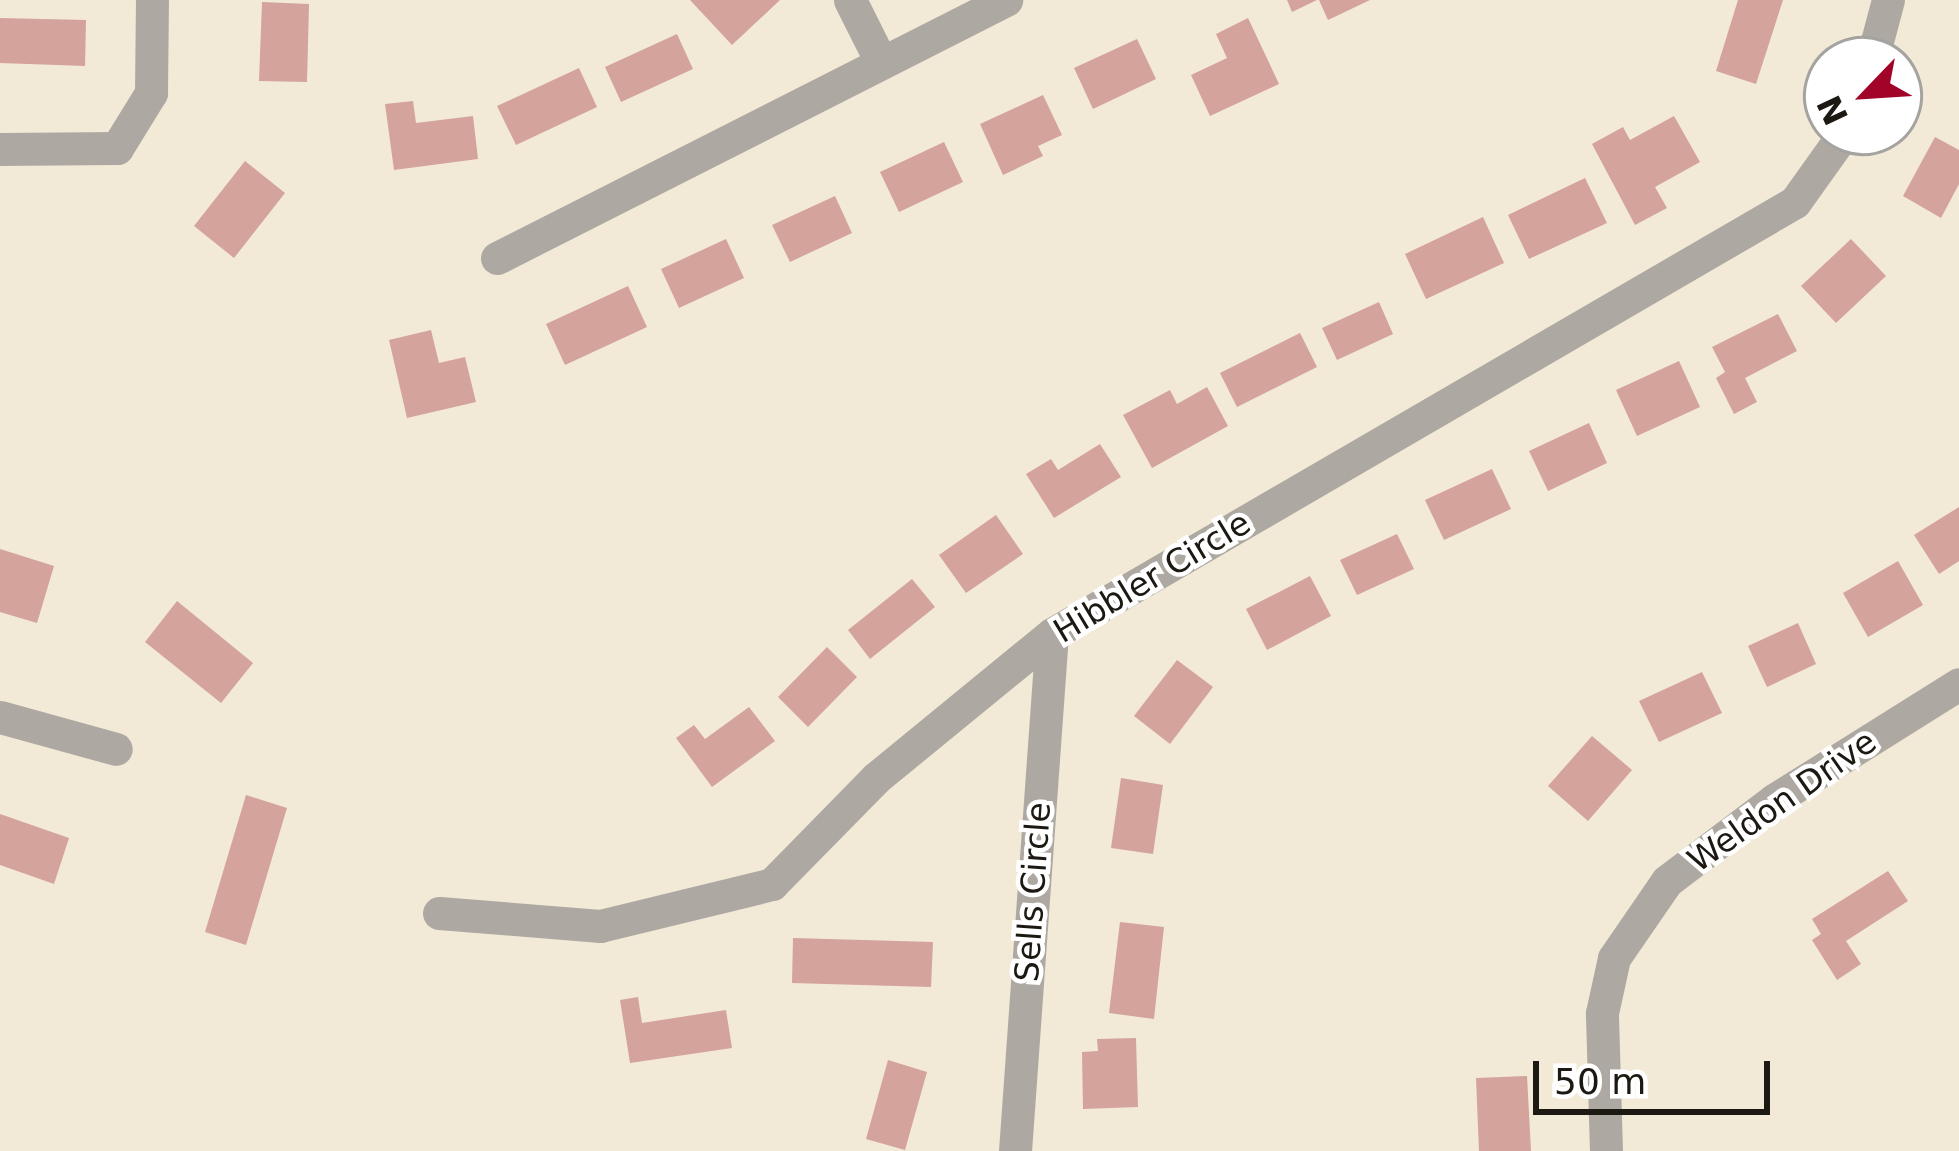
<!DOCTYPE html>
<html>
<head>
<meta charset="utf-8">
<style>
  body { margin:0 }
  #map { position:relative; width:1959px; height:1151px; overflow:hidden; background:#f3e9d7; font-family:"DejaVu Sans",sans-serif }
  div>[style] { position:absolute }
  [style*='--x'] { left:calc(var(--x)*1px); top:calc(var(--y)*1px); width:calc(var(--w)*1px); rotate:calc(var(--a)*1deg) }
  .building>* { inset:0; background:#d4a39b }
  .minor>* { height:33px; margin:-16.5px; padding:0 16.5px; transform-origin:16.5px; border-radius:16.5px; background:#ada9a2 }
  span { translate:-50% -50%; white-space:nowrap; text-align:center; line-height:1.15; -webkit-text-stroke:9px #fff; paint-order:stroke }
  .street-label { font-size:33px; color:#1c1812 }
  .north { position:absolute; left:1803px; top:36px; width:120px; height:120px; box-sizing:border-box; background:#fff; border:3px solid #a4a3a0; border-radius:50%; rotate:245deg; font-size:33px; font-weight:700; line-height:48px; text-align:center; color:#1c1812 }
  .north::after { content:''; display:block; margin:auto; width:42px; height:54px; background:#a20329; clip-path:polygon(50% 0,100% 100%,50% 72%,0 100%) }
  .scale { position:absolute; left:1533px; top:1061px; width:237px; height:54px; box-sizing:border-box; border:6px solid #1c1812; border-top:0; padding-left:15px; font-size:36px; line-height:42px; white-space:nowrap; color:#1c1812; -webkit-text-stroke:9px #fff; paint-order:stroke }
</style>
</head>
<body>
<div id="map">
  <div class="building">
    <i style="clip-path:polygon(690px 0,780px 0,732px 45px)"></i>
    <i style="clip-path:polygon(1287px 0,1317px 0,1292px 12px)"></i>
    <i style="clip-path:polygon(1319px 0,1370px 0,1328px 20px)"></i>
    <i style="clip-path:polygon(1738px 0,1783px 0,1756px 84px,1716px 71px)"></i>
    <i style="clip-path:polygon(262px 2px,309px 4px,307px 82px,259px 81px)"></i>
    <i style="clip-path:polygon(0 18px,86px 20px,85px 66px,0 63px)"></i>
    <i style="clip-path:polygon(1248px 18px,1279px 84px,1210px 116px,1191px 75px,1227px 58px,1216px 34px)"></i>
    <i style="clip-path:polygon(677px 34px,693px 69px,621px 102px,605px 67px)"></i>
    <i style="clip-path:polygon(1137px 39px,1156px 79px,1093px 109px,1074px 68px)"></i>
    <i style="clip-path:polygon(579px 68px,597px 107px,516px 145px,497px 106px)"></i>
    <i style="clip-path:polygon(1043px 95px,1062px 135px,1038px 146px,1043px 156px,1003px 175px,980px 124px)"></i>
    <i style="clip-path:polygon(413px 101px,416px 123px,473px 116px,478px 159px,394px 170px,385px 104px)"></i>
    <i style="clip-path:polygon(1674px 116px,1700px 162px,1655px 187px,1667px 208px,1635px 225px,1592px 144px,1623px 127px,1630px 140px)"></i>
    <i style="clip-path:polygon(1935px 137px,1959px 150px,1959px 184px,1941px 218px,1903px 196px)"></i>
    <i style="clip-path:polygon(944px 142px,963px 182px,899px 212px,880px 172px)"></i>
    <i style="clip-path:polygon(245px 161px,285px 193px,234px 258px,194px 226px)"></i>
    <i style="clip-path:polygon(1585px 178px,1607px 223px,1529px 259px,1508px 215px)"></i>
    <i style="clip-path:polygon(835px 196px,852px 233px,790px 262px,772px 225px)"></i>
    <i style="clip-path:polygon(1483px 217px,1504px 263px,1426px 299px,1405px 254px)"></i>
    <i style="clip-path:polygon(726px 239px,744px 278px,679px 308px,661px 269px)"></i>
    <i style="clip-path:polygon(1851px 239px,1886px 276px,1836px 323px,1801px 286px)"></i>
    <i style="clip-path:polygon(628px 286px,647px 327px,565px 365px,546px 324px)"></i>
    <i style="clip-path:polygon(1379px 302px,1393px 334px,1337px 360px,1322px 328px)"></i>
    <i style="clip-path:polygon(1778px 314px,1797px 351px,1745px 378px,1757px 402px,1734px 414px,1716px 378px,1725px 372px,1712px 347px)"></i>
    <i style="clip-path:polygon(431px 330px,439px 363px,465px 357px,476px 402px,407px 418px,389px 340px)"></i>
    <i style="clip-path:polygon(1300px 333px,1317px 367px,1237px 407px,1220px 373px)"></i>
    <i style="clip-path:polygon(1679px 361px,1700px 407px,1637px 436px,1616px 390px)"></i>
    <i style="clip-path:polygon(1207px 387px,1228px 426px,1152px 468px,1123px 415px,1170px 390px,1177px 404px)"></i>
    <i style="clip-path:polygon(1589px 423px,1607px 463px,1548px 491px,1529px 451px)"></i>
    <i style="clip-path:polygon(1100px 444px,1121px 477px,1054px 518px,1026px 474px,1051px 459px,1058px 470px)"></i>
    <i style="clip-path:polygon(1492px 469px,1511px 509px,1444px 540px,1425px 500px)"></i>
    <i style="clip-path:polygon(1959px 507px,1959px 561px,1939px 574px,1914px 535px)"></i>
    <i style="clip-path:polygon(996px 515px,1023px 554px,966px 593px,939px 555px)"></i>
    <i style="clip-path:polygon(1397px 534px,1414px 569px,1357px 595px,1340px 560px)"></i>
    <i style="clip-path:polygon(0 549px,54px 566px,37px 623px,0 612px)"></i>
    <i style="clip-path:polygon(1898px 561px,1923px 605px,1868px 637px,1843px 593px)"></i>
    <i style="clip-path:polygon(1310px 576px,1331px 616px,1267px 650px,1246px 609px)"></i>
    <i style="clip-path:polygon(912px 579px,935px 607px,870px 659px,848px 630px)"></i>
    <i style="clip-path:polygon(177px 601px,253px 663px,221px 703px,145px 642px)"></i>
    <i style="clip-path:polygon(1798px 623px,1816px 664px,1767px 687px,1748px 646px)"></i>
    <i style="clip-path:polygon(827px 647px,857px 677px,808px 727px,778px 697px)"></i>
    <i style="clip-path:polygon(1177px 660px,1213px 687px,1170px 744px,1134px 716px)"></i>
    <i style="clip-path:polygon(1702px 672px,1722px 713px,1659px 742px,1639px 701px)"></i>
    <i style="clip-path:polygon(749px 707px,775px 741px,712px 787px,676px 738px,694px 725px,705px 739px)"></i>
    <i style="clip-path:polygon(1592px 736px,1632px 770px,1588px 821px,1548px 786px)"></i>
    <i style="clip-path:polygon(1121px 778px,1163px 785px,1153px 854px,1111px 848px)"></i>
    <i style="clip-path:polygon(246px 795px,287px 808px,246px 945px,205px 932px)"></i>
    <i style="clip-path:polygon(0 814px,69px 838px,54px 884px,0 865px)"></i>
    <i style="clip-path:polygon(1888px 871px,1908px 901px,1846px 941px,1861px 964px,1837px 980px,1812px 940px,1821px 934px,1812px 919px)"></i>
    <i style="clip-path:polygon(1120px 922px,1164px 927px,1154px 1019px,1109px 1013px)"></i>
    <i style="clip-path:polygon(793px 938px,933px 942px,931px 987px,792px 983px)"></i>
    <i style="clip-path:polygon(638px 997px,642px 1023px,726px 1010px,732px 1048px,630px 1063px,620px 1000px)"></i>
    <i style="clip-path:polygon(1136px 1038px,1138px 1107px,1083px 1109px,1082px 1052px,1098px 1051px,1097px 1039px)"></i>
    <i style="clip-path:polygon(888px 1060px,927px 1072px,905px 1150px,866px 1139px)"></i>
    <i style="clip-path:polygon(1527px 1076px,1531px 1151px,1479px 1151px,1476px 1078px)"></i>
  </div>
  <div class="minor">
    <i style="--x:850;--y:0;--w:67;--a:63.4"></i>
    <i style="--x:1872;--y:60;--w:62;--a:-75.1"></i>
    <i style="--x:0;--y:149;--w:117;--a:-0.5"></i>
    <i style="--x:117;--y:148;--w:65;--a:-58.3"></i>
    <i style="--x:151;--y:93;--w:93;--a:-89.4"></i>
    <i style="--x:497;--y:258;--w:571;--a:-26.88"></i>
    <i style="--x:0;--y:717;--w:120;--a:15.4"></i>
    <i style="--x:439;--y:913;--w:162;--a:4.6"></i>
    <i style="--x:600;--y:926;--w:177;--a:-13.7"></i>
    <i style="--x:772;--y:884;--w:148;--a:-45.5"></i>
    <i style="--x:876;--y:778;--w:227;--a:-39.3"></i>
    <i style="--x:1052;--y:634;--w:859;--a:-30.17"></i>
    <i style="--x:1795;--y:202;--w:86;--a:-54.5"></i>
    <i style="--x:1015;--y:1151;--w:518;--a:-85.91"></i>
    <i style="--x:1606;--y:1151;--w:138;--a:-91.7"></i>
    <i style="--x:1602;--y:1013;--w:56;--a:-77.7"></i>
    <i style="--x:1614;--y:958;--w:93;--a:-55.5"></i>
    <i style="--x:1667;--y:881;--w:134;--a:-37.1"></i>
    <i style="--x:1774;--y:800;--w:218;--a:-32.1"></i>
  </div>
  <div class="street-label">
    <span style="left:1152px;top:577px;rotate:-31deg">Hibbler Circle</span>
    <span style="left:1782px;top:801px;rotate:-35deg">Weldon Drive</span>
    <span style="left:1033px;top:892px;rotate:-86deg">Sells Circle</span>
  </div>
  <div class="north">N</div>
  <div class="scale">50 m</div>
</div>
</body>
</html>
